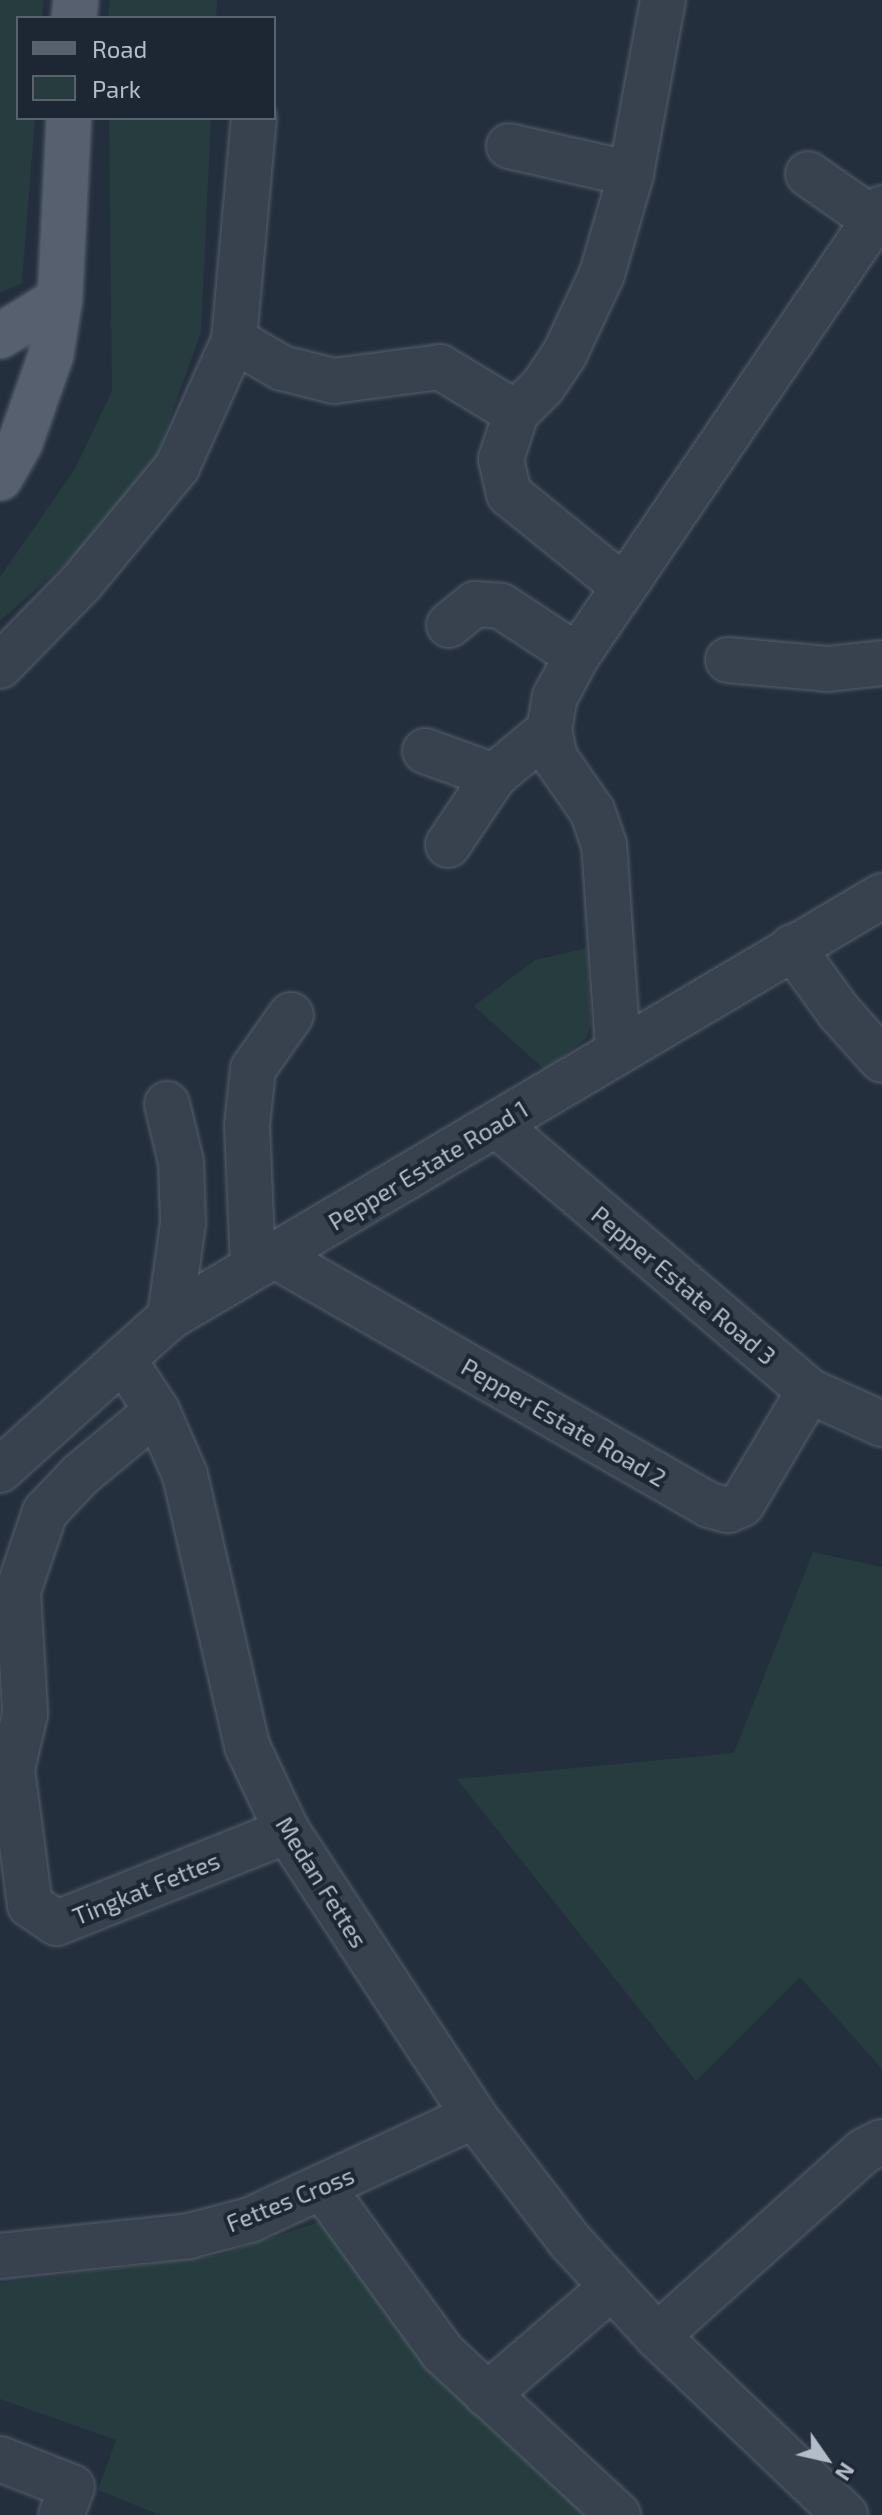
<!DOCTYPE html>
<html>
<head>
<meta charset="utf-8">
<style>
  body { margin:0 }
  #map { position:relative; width:882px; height:2515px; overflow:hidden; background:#242f3e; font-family:"Exo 2",sans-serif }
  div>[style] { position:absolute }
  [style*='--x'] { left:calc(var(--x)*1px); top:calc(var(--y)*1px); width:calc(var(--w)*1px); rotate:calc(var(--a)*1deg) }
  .green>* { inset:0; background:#263c3f }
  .roads { filter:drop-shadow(0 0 2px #565f6c) drop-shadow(0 0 2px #565f6c) }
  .minor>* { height:44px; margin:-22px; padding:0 22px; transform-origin:22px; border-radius:22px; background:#38414e }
  .major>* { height:44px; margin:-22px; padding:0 22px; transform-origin:22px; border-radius:22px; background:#56606e }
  span { translate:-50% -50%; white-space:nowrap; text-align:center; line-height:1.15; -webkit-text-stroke:8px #1d2633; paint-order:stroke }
  .street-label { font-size:24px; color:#b4bcc9 }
  .legend { position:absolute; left:16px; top:16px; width:260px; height:104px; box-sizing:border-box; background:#1d2633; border:2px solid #59626f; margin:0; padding:10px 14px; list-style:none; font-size:24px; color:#b4bcc9 }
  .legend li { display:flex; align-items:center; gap:16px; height:40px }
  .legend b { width:40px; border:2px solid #59626f }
  .north { position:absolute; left:786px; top:2419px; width:80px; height:80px; -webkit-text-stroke:6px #1d2633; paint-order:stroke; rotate:124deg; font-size:22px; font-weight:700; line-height:32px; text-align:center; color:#b4bcc9 }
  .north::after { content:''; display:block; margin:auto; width:28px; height:36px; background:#b4bcc9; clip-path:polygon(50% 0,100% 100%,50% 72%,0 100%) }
</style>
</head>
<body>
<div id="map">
  <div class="green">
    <i style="clip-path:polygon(0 0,44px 0,42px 18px,18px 18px,18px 118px,35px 118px,22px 283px,0 293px)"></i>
    <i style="clip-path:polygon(110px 0,217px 0,216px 18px,108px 18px)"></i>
    <i style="clip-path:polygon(109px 118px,211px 118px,201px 332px,154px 464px,89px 543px,0 621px,0 577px,75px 469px,112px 391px)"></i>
    <i style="clip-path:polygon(587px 948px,591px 1025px,587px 1038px,545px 1070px,474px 1006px,535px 960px)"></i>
    <i style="clip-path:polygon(813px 1552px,882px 1567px,882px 2069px,800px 1977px,696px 2081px,457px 1779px,734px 1753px)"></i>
    <i style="clip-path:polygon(325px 2220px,415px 2349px,491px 2428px,598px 2515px,160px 2515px,98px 2490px,116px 2440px,0 2399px,0 2283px,220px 2255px)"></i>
  </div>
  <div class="roads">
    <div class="minor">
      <i style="--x:509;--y:146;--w:125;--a:12.9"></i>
      <i style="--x:808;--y:174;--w:80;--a:34.9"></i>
      <i style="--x:234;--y:340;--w:56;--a:30.3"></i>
      <i style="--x:282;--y:368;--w:54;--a:14"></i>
      <i style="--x:334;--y:381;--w:107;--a:-7.5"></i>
      <i style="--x:440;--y:367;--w:89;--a:31.2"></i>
      <i style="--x:624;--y:587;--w:148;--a:-141"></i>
      <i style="--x:509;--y:494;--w:36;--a:-103"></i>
      <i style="--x:501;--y:459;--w:48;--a:-71.9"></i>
      <i style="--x:516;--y:413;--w:38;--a:-45"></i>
      <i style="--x:543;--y:386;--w:40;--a:-56"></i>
      <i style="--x:565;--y:353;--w:87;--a:-64.9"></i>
      <i style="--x:602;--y:274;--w:104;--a:-73.8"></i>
      <i style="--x:631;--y:174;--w:177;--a:-79.6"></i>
      <i style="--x:449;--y:625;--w:33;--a:-39"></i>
      <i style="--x:475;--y:604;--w:26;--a:4"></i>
      <i style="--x:501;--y:606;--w:91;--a:33.3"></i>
      <i style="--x:728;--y:660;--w:100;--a:5.1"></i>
      <i style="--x:828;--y:669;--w:54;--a:-6.3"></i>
      <i style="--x:0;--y:666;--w:116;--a:-45.7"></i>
      <i style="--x:81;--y:583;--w:151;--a:-50.4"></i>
      <i style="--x:177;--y:467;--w:139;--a:-65.8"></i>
      <i style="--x:234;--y:340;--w:223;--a:-84.9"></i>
      <i style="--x:425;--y:751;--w:73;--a:19.9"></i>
      <i style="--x:448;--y:845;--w:83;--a:-56.3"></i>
      <i style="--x:494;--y:776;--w:72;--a:-39.9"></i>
      <i style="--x:792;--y:947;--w:80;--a:54.1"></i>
      <i style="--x:839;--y:1012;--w:64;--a:48.1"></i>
      <i style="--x:618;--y:1048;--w:203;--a:-93.9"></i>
      <i style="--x:604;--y:845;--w:36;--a:-109"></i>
      <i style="--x:592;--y:811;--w:65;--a:-124.9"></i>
      <i style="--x:555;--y:758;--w:29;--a:-102"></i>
      <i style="--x:549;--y:730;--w:34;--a:-80"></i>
      <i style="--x:555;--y:697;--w:47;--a:-61.8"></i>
      <i style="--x:577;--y:656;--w:542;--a:-55.75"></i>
      <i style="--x:167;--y:1104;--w:60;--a:76.4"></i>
      <i style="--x:181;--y:1162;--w:61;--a:88.1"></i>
      <i style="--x:183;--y:1223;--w:95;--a:97.9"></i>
      <i style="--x:498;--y:1126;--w:409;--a:40.4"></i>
      <i style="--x:809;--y:1391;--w:80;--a:24.3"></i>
      <i style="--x:275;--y:1256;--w:500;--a:29.84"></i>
      <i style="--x:709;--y:1505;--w:20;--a:15"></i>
      <i style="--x:728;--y:1510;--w:15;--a:-23"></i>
      <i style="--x:742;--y:1504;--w:131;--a:-59.3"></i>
      <i style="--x:253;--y:1267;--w:142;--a:-92.4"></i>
      <i style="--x:247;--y:1125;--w:56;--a:-83.9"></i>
      <i style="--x:253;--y:1069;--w:66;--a:-54.9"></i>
      <i style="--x:123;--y:1359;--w:62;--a:56.8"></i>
      <i style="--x:157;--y:1411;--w:70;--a:66.4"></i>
      <i style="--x:185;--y:1475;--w:278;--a:77.1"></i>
      <i style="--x:247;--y:1746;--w:94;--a:64.8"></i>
      <i style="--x:287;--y:1831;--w:341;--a:56.7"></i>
      <i style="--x:474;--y:2116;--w:158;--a:52.5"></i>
      <i style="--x:570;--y:2241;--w:129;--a:47.5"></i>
      <i style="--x:657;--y:2336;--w:260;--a:43.6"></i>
      <i style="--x:157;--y:1411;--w:100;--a:140.3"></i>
      <i style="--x:80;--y:1475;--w:51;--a:133.4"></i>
      <i style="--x:45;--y:1512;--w:83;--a:108.9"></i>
      <i style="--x:18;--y:1591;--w:123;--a:86.7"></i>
      <i style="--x:25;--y:1714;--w:57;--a:103.3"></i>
      <i style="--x:12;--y:1769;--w:137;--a:82.5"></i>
      <i style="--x:30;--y:1905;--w:32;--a:34"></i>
      <i style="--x:57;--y:1923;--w:248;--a:-21.8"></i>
      <i style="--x:0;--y:1470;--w:229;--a:-42"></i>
      <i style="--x:170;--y:1317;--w:827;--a:-30.6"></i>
      <i style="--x:323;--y:2188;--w:203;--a:54"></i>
      <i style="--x:442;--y:2352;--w:240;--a:42.8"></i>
      <i style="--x:0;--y:2256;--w:190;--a:-6"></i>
      <i style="--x:189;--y:2236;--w:63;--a:-14.7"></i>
      <i style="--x:250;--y:2220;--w:247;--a:-24.9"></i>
      <i style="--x:657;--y:2336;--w:278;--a:-41.8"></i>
      <i style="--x:864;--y:2151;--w:20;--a:-27"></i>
      <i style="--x:487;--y:2395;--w:165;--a:-40.8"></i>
      <i style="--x:0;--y:2459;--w:77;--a:21.3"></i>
      <i style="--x:72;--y:2487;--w:30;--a:111"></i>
    </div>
    <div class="major">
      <i style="--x:74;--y:18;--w:18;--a:-84"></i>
      <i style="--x:0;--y:336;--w:70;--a:-31.7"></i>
      <i style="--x:0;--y:478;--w:40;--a:-60.3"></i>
      <i style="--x:20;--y:443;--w:93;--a:-70.6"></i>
      <i style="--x:51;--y:355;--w:57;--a:-80.9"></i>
      <i style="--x:60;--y:299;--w:181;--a:-87.2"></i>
    </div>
  </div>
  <div class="street-label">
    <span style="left:428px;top:1165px;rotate:-31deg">Pepper Estate Road 1</span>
    <span style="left:684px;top:1285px;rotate:40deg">Pepper Estate Road 3</span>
    <span style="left:564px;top:1422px;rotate:30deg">Pepper Estate Road 2</span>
    <span style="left:322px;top:1882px;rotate:58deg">Medan Fettes</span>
    <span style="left:146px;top:1888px;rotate:-22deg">Tingkat Fettes</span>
    <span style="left:290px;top:2199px;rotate:-22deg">Fettes Cross</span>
  </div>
  <ul class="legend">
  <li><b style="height:10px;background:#56606e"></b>Road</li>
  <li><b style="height:22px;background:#263c3f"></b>Park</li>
  </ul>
  <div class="north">N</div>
</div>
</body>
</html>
